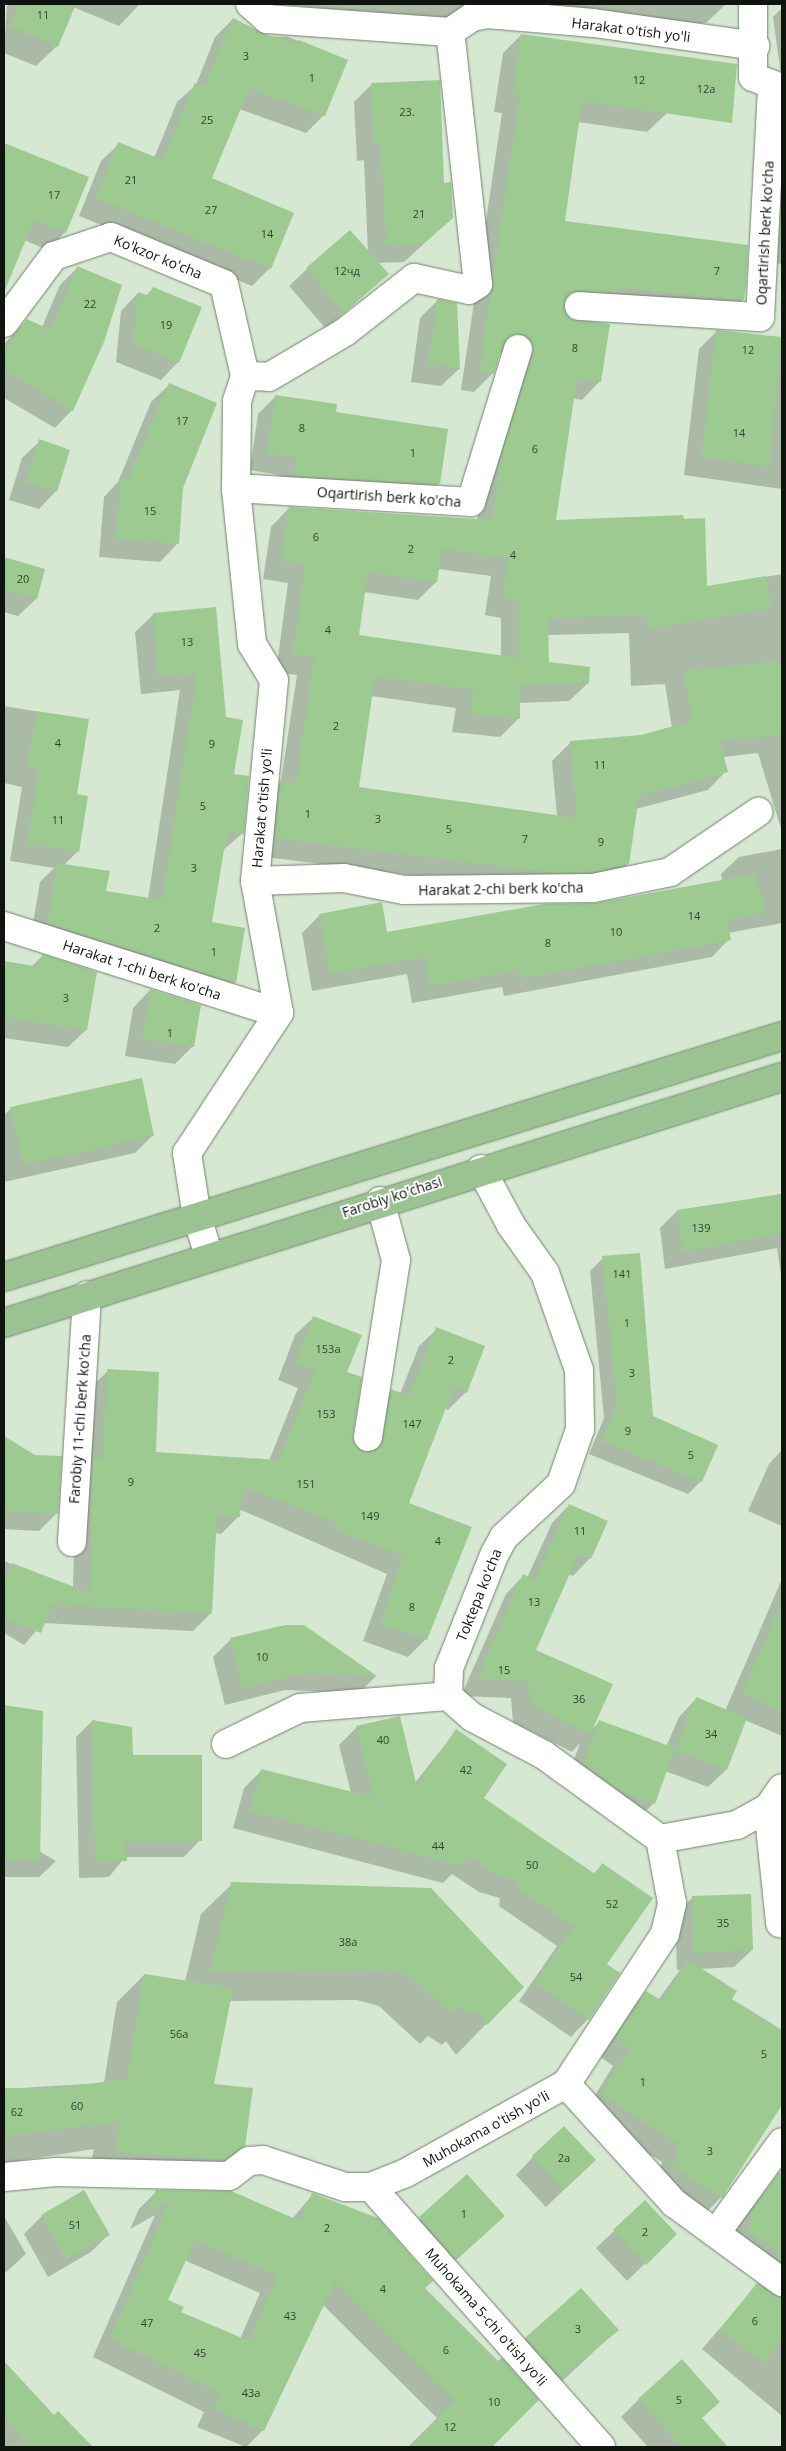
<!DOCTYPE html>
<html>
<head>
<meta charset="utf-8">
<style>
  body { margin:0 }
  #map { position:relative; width:786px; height:2451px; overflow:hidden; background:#d6e8d1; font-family:"Open Sans",sans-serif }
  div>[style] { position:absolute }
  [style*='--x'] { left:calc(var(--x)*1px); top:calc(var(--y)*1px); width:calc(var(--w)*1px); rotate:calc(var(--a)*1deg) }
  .shadow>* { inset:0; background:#0003 }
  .building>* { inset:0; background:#9cca91 }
  .roads { filter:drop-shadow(0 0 1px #72836f) drop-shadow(0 0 1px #72836f) }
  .minor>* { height:28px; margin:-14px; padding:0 14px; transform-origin:14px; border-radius:14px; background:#fff }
  .major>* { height:28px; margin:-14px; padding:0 14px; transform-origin:14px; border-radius:14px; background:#9bc392 }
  span { translate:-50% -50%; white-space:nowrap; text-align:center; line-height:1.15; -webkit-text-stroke:4px #fff; paint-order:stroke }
  .number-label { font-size:11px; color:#32422f }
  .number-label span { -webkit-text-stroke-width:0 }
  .street-label { font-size:14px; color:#0f150e }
  .frame { position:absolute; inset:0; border:5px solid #0f150e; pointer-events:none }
</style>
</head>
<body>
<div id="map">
  <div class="shadow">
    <i style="clip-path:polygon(7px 4px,140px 4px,119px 26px,73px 7px,57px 46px,36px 66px,4px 53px)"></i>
    <i style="clip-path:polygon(269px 4px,726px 4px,706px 23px,564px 27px)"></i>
    <i style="clip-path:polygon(782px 8px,782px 83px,773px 17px)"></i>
    <i style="clip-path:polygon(233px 19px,265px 36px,289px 37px,346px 61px,324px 115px,306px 133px,239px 109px,210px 179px,270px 268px,252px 286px,79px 216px,101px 161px,119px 144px,154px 158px,177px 102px,196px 85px,215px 37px)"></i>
    <i style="clip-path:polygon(evenodd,521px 35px,666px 100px,666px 114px,647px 132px,578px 122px,564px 222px,743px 300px,724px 318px,564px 309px,600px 381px,582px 400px,572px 398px,554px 521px,706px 587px,782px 574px,782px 832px,758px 753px,723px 757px,726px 771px,708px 790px,636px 809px,628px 864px,610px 882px,536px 891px,257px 856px,262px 800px,281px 781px,297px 675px,276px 672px,288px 583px,263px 579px,271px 527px,289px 508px,477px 520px,511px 356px,499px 353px,493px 373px,474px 392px,461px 390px,502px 113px,494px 112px,503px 53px,521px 35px,438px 569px,491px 576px,485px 615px,501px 618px,501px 656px,358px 636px,364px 592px,418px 600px,436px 582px,438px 569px,521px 35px,629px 633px,631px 686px,665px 684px,672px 728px,642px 736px,571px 742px,552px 761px,557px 816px,357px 788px,371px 696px,456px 708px,452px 732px,500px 737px,519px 718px,519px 703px,569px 701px,588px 683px,548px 663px,547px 635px,629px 633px)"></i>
    <i style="clip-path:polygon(372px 84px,443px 184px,452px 218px,404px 262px,377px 263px,387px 274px,326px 329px,289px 286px,307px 269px,368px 253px,364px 160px,357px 161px,354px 102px)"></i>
    <i style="clip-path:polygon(782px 119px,782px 264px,762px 261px)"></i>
    <i style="clip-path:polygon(23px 177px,65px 232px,48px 250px,24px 240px,4px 288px,4px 223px)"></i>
    <i style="clip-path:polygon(77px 268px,72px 410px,55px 428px,4px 398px,4px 344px,27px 320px,42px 327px,60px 285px)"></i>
    <i style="clip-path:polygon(153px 288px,178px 362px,161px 380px,116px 362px,121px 311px,138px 293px,146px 296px)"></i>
    <i style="clip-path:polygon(438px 300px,459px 369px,441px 386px,411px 382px,420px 318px)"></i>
    <i style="clip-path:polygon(717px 331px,782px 339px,782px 489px,684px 475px,699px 349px)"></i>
    <i style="clip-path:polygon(169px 385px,182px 488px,177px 544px,160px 562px,99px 557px,104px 497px,118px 482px,151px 402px)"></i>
    <i style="clip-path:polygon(276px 396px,438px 484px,421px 502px,277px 493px,279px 475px,250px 470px,258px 414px)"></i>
    <i style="clip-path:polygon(40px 441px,56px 491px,39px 509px,9px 500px,22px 458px)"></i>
    <i style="clip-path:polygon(4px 558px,44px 570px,36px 599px,18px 616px,4px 612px)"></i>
    <i style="clip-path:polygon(215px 609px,225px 718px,243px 833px,222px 851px,210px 923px,235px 982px,217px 1000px,30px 941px,40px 882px,54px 868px,10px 861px,22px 787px,4px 783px,4px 706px,88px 720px,75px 795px,78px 851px,64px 865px,105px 892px,148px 899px,180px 690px,141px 694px,135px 632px,153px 615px)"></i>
    <i style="clip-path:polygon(782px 849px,782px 923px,728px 933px,729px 939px,712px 957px,504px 996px,502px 987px,412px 1003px,407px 974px,312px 991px,302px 933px,320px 915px,386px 933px,596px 905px,722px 881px,721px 874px,739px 857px)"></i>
    <i style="clip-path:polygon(42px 956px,86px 1030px,68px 1047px,4px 1038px,4px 963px,31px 967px)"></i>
    <i style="clip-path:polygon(150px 990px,193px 1046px,175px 1064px,125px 1056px,133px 1008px)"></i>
    <i style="clip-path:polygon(11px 1108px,152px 1136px,135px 1153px,4px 1182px,4px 1115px)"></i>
    <i style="clip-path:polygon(782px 1194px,782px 1282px,777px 1248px,665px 1269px,660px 1228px,677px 1211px)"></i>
    <i style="clip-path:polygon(603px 1258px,652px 1417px,717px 1445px,701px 1481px,688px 1494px,589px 1454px,604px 1418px,590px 1271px)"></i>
    <i style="clip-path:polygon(313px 1318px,346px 1373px,352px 1444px,365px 1454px,374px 1408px,392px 1391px,400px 1394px,419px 1346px,437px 1329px,466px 1392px,448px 1410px,444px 1408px,408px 1504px,426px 1639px,408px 1657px,363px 1641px,387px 1574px,239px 1509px,239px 1516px,221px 1534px,215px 1533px,211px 1613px,193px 1631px,43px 1623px,24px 1645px,4px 1633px,4px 1561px,73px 1588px,76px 1477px,90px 1388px,108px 1371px,154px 1453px,269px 1461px,298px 1388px,278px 1380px,295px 1335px)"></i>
    <i style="clip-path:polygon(4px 1437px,35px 1456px,57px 1513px,39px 1531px,4px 1529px)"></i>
    <i style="clip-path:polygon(782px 1450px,782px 1526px,748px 1511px,769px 1464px)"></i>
    <i style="clip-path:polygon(569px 1505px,590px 1558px,573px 1576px,569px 1574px,535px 1651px,592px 1729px,599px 1722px,666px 1747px,679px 1717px,696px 1699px,725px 1711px,782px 1579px,782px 1736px,745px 1720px,726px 1770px,708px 1787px,665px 1771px,654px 1803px,636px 1821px,566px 1782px,580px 1743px,572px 1752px,513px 1722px,511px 1698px,461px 1696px,506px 1594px,523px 1576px,527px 1578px,552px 1523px)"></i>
    <i style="clip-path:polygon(231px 1639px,376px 1676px,359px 1693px,285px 1690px,225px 1705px,213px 1657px)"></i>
    <i style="clip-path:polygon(4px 1706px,42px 1712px,39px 1851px,56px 1861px,39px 1877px,4px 1877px)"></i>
    <i style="clip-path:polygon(92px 1721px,130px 1728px,131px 1756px,200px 1840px,184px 1857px,125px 1857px,109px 1877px,79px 1878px,76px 1737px)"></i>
    <i style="clip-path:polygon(357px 1727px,414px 1784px,456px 1731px,482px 1798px,593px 1874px,602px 1865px,606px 1965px,588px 2019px,571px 2037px,519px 2001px,557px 1946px,499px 1906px,500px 1898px,479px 1892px,452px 1874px,443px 1883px,233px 1828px,244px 1788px,262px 1770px,351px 1793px,339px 1745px)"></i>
    <i style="clip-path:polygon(232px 1884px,522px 1987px,456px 2055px,446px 2041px,442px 2045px,428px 2036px,420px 2044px,379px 2006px,357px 2000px,229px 2001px,213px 2085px,243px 2146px,216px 2173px,91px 2163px,94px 2149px,4px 2163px,4px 2089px,104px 2083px,117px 2002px,144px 1975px,185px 1982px,201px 1914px)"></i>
    <i style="clip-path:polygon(693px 1897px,752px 1950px,734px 1967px,700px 1969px,730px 1999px,782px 2032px,782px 2064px,768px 2095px,782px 2103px,721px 2197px,704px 2215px,656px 2185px,662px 2162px,584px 2113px,613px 2066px,599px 2056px,629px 2010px,647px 1992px,658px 2000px,680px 1970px,677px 1970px,675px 1915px)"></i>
    <i style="clip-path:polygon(533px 2157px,595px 2160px,546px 2207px,516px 2175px)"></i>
    <i style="clip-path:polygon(779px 2174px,782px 2176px,782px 2274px,732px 2233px)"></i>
    <i style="clip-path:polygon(467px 2175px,486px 2233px,438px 2276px,402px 2236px)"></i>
    <i style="clip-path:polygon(84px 2191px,109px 2234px,91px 2252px,48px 2277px,24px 2234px,42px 2216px)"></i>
    <i style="clip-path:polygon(evenodd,157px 2191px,292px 2219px,313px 2194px,424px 2288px,537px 2400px,492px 2447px,408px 2447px,437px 2418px,323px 2305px,263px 2430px,246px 2447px,197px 2427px,204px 2412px,93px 2357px,155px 2215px,130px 2229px,139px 2209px,157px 2191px,184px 2260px,260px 2293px,240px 2339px,180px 2313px,166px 2301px,184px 2260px)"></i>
    <i style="clip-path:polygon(4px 2216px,26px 2254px,4px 2274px)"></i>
    <i style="clip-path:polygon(614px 2231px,675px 2234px,627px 2281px,596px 2248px)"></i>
    <i style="clip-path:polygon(752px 2291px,782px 2315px,782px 2416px,702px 2349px)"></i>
    <i style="clip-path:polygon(617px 2330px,557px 2386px,508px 2356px,526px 2338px)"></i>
    <i style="clip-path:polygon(4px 2363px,54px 2417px,58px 2413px,93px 2447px,4px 2447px)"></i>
    <i style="clip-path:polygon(639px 2399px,701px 2419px,727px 2447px,648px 2447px,621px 2417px)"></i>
  </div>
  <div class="building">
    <i style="clip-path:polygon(19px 4px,76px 4px,58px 47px,10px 26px)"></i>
    <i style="clip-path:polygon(233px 18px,265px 34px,297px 44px,299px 40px,348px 60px,325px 116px,249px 89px,212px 178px,294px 213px,271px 269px,95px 198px,118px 142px,163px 160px,195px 83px,204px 87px)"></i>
    <i style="clip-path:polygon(evenodd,521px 34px,737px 64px,732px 123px,582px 101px,565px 221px,748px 245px,746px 285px,744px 300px,616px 287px,615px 293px,579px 290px,566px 297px,563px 306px,571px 319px,610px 324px,601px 382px,577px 378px,556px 520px,683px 515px,684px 519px,705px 518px,707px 586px,766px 576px,771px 608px,647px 629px,647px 615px,548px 618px,549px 662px,590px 667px,589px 683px,520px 685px,520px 719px,470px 714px,474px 690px,375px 676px,359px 787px,577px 818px,570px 741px,641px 735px,692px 721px,684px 671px,782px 661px,782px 735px,720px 741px,728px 772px,639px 796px,629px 864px,591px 872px,555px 873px,275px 838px,280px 781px,296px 783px,314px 656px,293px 654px,305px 565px,281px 561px,289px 507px,492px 520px,502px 453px,533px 353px,529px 338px,514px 334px,503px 344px,494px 374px,479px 372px,520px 95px,512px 94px,521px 34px,442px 549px,508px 558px,503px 596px,519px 600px,519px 658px,359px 635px,368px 572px,437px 582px,442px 549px)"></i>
    <i style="clip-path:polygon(440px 80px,444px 183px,451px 182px,453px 218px,423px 244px,386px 246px,381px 143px,374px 144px,371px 83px)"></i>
    <i style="clip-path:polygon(4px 143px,89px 177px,66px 233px,34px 220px,5px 290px)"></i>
    <i style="clip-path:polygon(350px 230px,389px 274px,344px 313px,306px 268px)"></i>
    <i style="clip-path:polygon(77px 266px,122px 285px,104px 342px,73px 411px,4px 370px,4px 351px,27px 319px,51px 330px)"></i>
    <i style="clip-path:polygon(153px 287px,202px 307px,179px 363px,133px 344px,138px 292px,149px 296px)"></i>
    <i style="clip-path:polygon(437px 299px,457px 303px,460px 369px,428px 364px)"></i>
    <i style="clip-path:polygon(716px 330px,782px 337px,769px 467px,701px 457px)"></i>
    <i style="clip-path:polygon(169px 383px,217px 403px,183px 488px,179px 544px,116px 539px,121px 478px,129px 478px)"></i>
    <i style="clip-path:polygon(275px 395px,337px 404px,336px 412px,448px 429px,440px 484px,294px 476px,296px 457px,267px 453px)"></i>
    <i style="clip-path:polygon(39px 439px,70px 450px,57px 492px,26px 482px)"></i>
    <i style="clip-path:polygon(4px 557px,45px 569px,37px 599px,4px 590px)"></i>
    <i style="clip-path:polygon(216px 607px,226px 717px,243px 720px,234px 774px,249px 776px,244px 834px,227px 832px,212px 922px,245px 928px,236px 983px,47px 923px,57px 863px,110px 871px,106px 891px,162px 900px,197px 673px,158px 677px,153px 613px)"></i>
    <i style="clip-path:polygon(36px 711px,89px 719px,77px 794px,88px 796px,79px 852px,27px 844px,39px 769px,27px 767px)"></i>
    <i style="clip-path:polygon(755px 874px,766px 912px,727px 920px,731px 940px,521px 979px,519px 970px,430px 986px,425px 957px,330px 974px,319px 914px,382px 902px,387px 932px,544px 904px,596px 903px)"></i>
    <i style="clip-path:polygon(42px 954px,97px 972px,87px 1030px,4px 1017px,4px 961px,40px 967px)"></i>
    <i style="clip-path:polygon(150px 989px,201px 1005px,194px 1047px,142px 1039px)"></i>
    <i style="clip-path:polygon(142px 1078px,154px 1136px,23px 1165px,10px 1107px)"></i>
    <i style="clip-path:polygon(782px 1194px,782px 1233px,683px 1252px,677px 1210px)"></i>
    <i style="clip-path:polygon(640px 1253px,653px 1416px,718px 1445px,702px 1482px,601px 1441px,617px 1404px,602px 1256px)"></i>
    <i style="clip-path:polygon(313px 1316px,362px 1335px,347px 1372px,362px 1377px,353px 1435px,354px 1443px,365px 1452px,380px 1446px,391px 1389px,409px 1396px,436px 1327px,485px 1346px,467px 1393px,454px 1387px,409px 1503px,472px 1527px,427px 1640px,380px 1623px,403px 1556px,336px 1530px,338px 1524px,242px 1486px,240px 1517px,217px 1515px,212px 1613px,52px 1605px,41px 1633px,4px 1619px,4px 1585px,12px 1563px,90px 1593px,93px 1458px,103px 1458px,107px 1369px,159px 1372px,156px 1452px,279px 1460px,315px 1370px,295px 1363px)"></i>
    <i style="clip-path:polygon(4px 1436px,35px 1455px,62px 1456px,58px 1514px,4px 1511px)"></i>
    <i style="clip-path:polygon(569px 1504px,608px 1521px,591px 1559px,579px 1553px,536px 1650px,613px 1684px,590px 1735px,531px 1704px,528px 1681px,477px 1679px,523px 1574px,535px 1580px)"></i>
    <i style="clip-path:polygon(782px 1602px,782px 1711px,742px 1693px)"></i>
    <i style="clip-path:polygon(285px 1625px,304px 1625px,377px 1676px,303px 1673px,242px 1688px,230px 1638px)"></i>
    <i style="clip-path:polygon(696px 1697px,747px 1718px,727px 1770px,675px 1750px)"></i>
    <i style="clip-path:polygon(4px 1705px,43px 1711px,40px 1860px,4px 1859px)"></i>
    <i style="clip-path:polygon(400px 1716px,417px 1787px,456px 1729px,507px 1764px,484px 1798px,595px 1874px,602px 1863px,653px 1898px,607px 1964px,620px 1973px,589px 2020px,535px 1983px,574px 1927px,516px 1888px,517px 1881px,497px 1875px,469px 1856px,462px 1866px,250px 1811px,261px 1769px,373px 1797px,356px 1726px)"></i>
    <i style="clip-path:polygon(92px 1720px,132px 1727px,133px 1755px,202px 1755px,202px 1841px,126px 1841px,127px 1861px,95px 1862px)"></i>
    <i style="clip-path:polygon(599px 1720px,675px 1748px,655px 1804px,621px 1792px,583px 1764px)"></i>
    <i style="clip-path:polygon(231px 1882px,431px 1888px,524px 1987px,487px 2025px,477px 2011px,473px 2015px,459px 2006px,452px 2014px,409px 1975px,388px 1970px,210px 1972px)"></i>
    <i style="clip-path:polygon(751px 1894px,753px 1950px,694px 1953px,692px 1896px)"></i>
    <i style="clip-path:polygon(688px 1960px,737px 1991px,732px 1999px,782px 2030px,782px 2105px,722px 2198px,672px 2167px,679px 2144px,600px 2094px,630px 2048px,615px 2038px,646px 1991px,662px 2001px)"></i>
    <i style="clip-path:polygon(144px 1974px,233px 1988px,214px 2084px,253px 2088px,245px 2147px,224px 2160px,115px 2152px,120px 2122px,4px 2136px,4px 2088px,47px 2089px,127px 2079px)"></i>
    <i style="clip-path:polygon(564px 2126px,596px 2160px,564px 2190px,532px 2156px)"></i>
    <i style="clip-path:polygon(779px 2172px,782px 2173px,782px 2263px,776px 2258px,781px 2253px,746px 2231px,754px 2218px,749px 2214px)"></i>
    <i style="clip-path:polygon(467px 2174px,505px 2216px,456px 2260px,419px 2217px)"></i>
    <i style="clip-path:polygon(84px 2190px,110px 2235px,66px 2260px,41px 2215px)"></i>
    <i style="clip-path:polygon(evenodd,156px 2190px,231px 2191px,300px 2221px,312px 2193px,378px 2218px,433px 2281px,425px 2288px,498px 2361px,502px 2358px,539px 2400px,492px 2447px,410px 2447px,454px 2400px,335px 2282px,264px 2431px,214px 2409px,221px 2394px,110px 2339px,170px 2200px,146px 2214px,156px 2190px,195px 2240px,277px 2276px,249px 2341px,181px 2312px,184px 2307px,168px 2300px,195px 2240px)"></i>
    <i style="clip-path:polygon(645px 2200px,677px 2234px,646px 2265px,613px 2230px)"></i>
    <i style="clip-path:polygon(757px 2283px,782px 2297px,782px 2340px,763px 2364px,720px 2329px)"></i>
    <i style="clip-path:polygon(581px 2288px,619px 2330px,561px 2378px,525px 2338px)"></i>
    <i style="clip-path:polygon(682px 2359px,720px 2402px,702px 2418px,728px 2447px,681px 2447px,638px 2399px)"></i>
    <i style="clip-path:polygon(4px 2361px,54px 2415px,58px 2411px,93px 2447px,20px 2447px,26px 2441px,4px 2417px)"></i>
  </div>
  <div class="roads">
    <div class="minor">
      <i style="--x:250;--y:4;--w:23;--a:41"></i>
      <i style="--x:267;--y:19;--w:183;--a:4.1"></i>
      <i style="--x:753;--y:4;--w:73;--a:90"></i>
      <i style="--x:753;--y:77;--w:31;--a:21"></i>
      <i style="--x:450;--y:32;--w:27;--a:-34"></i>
      <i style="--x:472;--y:17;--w:15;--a:-11"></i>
      <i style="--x:487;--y:14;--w:107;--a:4.8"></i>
      <i style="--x:594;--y:23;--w:163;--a:8.1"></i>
      <i style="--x:579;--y:306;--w:181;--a:3.5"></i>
      <i style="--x:760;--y:317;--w:230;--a:-87"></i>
      <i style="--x:4;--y:323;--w:84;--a:-53.3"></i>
      <i style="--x:54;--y:256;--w:60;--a:-18.4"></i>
      <i style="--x:111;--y:237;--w:122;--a:22.6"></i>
      <i style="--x:224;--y:284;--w:94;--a:77.1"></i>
      <i style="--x:245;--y:376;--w:24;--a:2"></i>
      <i style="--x:269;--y:377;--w:88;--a:-30.6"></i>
      <i style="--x:345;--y:332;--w:88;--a:-38"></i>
      <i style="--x:414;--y:278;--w:56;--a:12.3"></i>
      <i style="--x:469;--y:290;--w:11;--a:-34"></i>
      <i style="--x:478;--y:284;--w:254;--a:-96.3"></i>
      <i style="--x:236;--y:488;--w:235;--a:3.4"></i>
      <i style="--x:471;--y:502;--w:160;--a:-72.9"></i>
      <i style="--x:255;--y:881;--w:89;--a:-1.9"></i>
      <i style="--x:344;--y:878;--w:61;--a:11.3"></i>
      <i style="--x:404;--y:890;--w:189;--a:-0.6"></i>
      <i style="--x:593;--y:888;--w:79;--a:-11.7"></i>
      <i style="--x:670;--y:872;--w:107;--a:-34.3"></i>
      <i style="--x:4;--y:926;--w:288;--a:17.6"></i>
      <i style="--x:481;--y:1169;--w:64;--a:61.8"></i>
      <i style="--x:511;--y:1225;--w:59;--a:54.7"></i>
      <i style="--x:545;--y:1273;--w:103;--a:70.7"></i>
      <i style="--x:579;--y:1370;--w:59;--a:89"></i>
      <i style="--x:580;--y:1429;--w:58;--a:109.1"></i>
      <i style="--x:561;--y:1484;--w:78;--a:137.1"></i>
      <i style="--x:504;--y:1537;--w:18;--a:119"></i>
      <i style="--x:495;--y:1553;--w:124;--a:111.8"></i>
      <i style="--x:449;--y:1668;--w:28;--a:92"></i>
      <i style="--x:448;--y:1696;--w:32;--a:41"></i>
      <i style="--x:472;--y:1717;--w:81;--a:27.8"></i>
      <i style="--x:544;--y:1755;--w:143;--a:35.9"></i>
      <i style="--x:209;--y:1256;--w:41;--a:-107.1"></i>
      <i style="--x:197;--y:1217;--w:65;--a:-98.9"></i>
      <i style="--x:187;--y:1153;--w:168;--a:-56.7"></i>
      <i style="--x:279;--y:1013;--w:134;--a:-100.3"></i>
      <i style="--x:255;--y:881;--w:202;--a:-84.6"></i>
      <i style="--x:274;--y:680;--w:42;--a:-121.4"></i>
      <i style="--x:252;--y:644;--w:157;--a:-95.9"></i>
      <i style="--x:236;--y:488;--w:87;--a:-89.3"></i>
      <i style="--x:237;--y:401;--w:26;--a:-72"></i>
      <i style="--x:368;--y:1437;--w:179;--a:-81"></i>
      <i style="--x:396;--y:1260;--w:61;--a:-105.2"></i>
      <i style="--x:72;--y:1542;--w:247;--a:-86.5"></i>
      <i style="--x:226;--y:1744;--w:82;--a:-25.9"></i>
      <i style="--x:300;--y:1708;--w:148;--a:-4.6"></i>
      <i style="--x:768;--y:1808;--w:116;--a:84"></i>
      <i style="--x:566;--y:2084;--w:161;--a:47.8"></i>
      <i style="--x:674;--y:2203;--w:134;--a:36.2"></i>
      <i style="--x:4;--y:2177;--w:52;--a:-5.5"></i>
      <i style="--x:56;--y:2172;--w:173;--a:1.3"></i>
      <i style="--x:229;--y:2176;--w:25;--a:-37"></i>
      <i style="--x:249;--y:2161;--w:14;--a:-4"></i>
      <i style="--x:263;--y:2160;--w:86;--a:18.2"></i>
      <i style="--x:345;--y:2187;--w:26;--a:0"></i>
      <i style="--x:371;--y:2187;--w:35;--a:-22"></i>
      <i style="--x:404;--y:2174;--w:185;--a:-29.1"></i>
      <i style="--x:566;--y:2084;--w:180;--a:-56.6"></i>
      <i style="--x:665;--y:1934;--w:32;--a:-77"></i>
      <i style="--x:672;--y:1903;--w:65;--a:-100.6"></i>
      <i style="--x:660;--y:1839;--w:78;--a:-10.3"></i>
      <i style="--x:737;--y:1825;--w:35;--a:-29"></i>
      <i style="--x:768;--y:1808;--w:24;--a:-55"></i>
      <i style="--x:371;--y:2187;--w:347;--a:48.5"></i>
      <i style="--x:716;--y:2233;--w:112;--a:-54"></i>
    </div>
    <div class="major">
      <i style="--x:4;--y:1277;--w:814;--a:-17.21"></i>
      <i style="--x:4;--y:1323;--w:816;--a:-17.55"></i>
    </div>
  </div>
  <div class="number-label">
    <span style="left:43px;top:15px">11</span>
    <span style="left:246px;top:56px">3</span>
    <span style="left:312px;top:78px">1</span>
    <span style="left:639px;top:80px">12</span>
    <span style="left:706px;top:89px">12a</span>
    <span style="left:407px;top:112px">23.</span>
    <span style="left:207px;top:120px">25</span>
    <span style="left:131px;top:180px">21</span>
    <span style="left:54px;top:195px">17</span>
    <span style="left:211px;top:210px">27</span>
    <span style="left:419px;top:214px">21</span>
    <span style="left:267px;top:234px">14</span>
    <span style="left:347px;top:271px">12чд</span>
    <span style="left:717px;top:271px">7</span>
    <span style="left:90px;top:304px">22</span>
    <span style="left:166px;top:325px">19</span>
    <span style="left:575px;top:348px">8</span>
    <span style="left:748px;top:350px">12</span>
    <span style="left:182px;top:421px">17</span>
    <span style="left:302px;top:428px">8</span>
    <span style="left:739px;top:433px">14</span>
    <span style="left:535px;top:449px">6</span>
    <span style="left:413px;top:453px">1</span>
    <span style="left:150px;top:511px">15</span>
    <span style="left:316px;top:537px">6</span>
    <span style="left:411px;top:549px">2</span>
    <span style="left:513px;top:555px">4</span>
    <span style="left:23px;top:579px">20</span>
    <span style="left:328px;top:630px">4</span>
    <span style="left:187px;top:642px">13</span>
    <span style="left:336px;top:726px">2</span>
    <span style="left:58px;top:743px">4</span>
    <span style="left:212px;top:744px">9</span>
    <span style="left:600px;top:765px">11</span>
    <span style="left:203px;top:806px">5</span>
    <span style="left:308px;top:814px">1</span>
    <span style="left:378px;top:819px">3</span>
    <span style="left:58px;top:820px">11</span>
    <span style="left:449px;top:829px">5</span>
    <span style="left:525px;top:839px">7</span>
    <span style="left:601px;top:842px">9</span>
    <span style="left:194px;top:868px">3</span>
    <span style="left:694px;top:916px">14</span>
    <span style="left:157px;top:928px">2</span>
    <span style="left:616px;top:932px">10</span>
    <span style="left:548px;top:943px">8</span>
    <span style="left:214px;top:952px">1</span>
    <span style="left:66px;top:998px">3</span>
    <span style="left:170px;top:1033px">1</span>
    <span style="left:701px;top:1228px">139</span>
    <span style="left:622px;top:1274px">141</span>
    <span style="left:627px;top:1323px">1</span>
    <span style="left:328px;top:1349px">153a</span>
    <span style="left:451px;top:1360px">2</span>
    <span style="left:632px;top:1373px">3</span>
    <span style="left:326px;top:1414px">153</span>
    <span style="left:412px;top:1424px">147</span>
    <span style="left:628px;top:1431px">9</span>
    <span style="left:691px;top:1455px">5</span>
    <span style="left:131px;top:1482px">9</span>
    <span style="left:306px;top:1484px">151</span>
    <span style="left:370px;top:1516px">149</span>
    <span style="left:580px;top:1531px">11</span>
    <span style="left:438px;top:1541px">4</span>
    <span style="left:534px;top:1602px">13</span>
    <span style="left:412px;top:1607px">8</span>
    <span style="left:262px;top:1657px">10</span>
    <span style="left:504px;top:1670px">15</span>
    <span style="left:579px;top:1699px">36</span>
    <span style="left:711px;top:1734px">34</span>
    <span style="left:383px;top:1740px">40</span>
    <span style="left:466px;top:1770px">42</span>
    <span style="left:438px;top:1846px">44</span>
    <span style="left:532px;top:1865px">50</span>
    <span style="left:612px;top:1904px">52</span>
    <span style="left:723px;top:1923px">35</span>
    <span style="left:348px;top:1942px">38a</span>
    <span style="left:576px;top:1977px">54</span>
    <span style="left:179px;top:2034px">56a</span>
    <span style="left:764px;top:2054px">5</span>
    <span style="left:643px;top:2082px">1</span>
    <span style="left:77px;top:2106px">60</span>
    <span style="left:17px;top:2112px">62</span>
    <span style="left:710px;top:2151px">3</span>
    <span style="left:564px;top:2158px">2a</span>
    <span style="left:464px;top:2214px">1</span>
    <span style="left:75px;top:2225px">51</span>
    <span style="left:327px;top:2228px">2</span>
    <span style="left:645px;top:2232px">2</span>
    <span style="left:383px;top:2289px">4</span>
    <span style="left:290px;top:2316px">43</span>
    <span style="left:755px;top:2321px">6</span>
    <span style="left:147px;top:2323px">47</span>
    <span style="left:578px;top:2329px">3</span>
    <span style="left:446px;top:2350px">6</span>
    <span style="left:200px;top:2353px">45</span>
    <span style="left:251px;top:2393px">43a</span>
    <span style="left:679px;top:2400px">5</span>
    <span style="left:494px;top:2402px">10</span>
    <span style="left:450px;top:2427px">12</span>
  </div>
  <div class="street-label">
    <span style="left:631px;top:30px;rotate:7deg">Harakat o'tish yo'li</span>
    <span style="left:765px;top:233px;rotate:-87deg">Oqartirish berk ko'cha</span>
    <span style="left:158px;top:257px;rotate:22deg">Ko'kzor ko'cha</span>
    <span style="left:389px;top:497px;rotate:4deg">Oqartirish berk ko'cha</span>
    <span style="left:262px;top:808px;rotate:-85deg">Harakat o'tish yo'li</span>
    <span style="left:501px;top:889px;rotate:-1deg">Harakat 2-chi berk ko'cha</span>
    <span style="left:142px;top:970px;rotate:18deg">Harakat 1-chi berk ko'cha</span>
    <span style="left:392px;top:1197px;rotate:-18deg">Farobiy ko'chasi</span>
    <span style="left:80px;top:1419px;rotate:-86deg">Farobiy 11-chi berk ko'cha</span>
    <span style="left:479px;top:1595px;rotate:-68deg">Toktepa ko'cha</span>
    <span style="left:486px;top:2129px;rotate:-29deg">Muhokama o'tish yo'li</span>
    <span style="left:486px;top:2317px;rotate:49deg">Muhokama 5-chi o'tish yo'li</span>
  </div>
  <div class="frame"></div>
</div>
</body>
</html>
